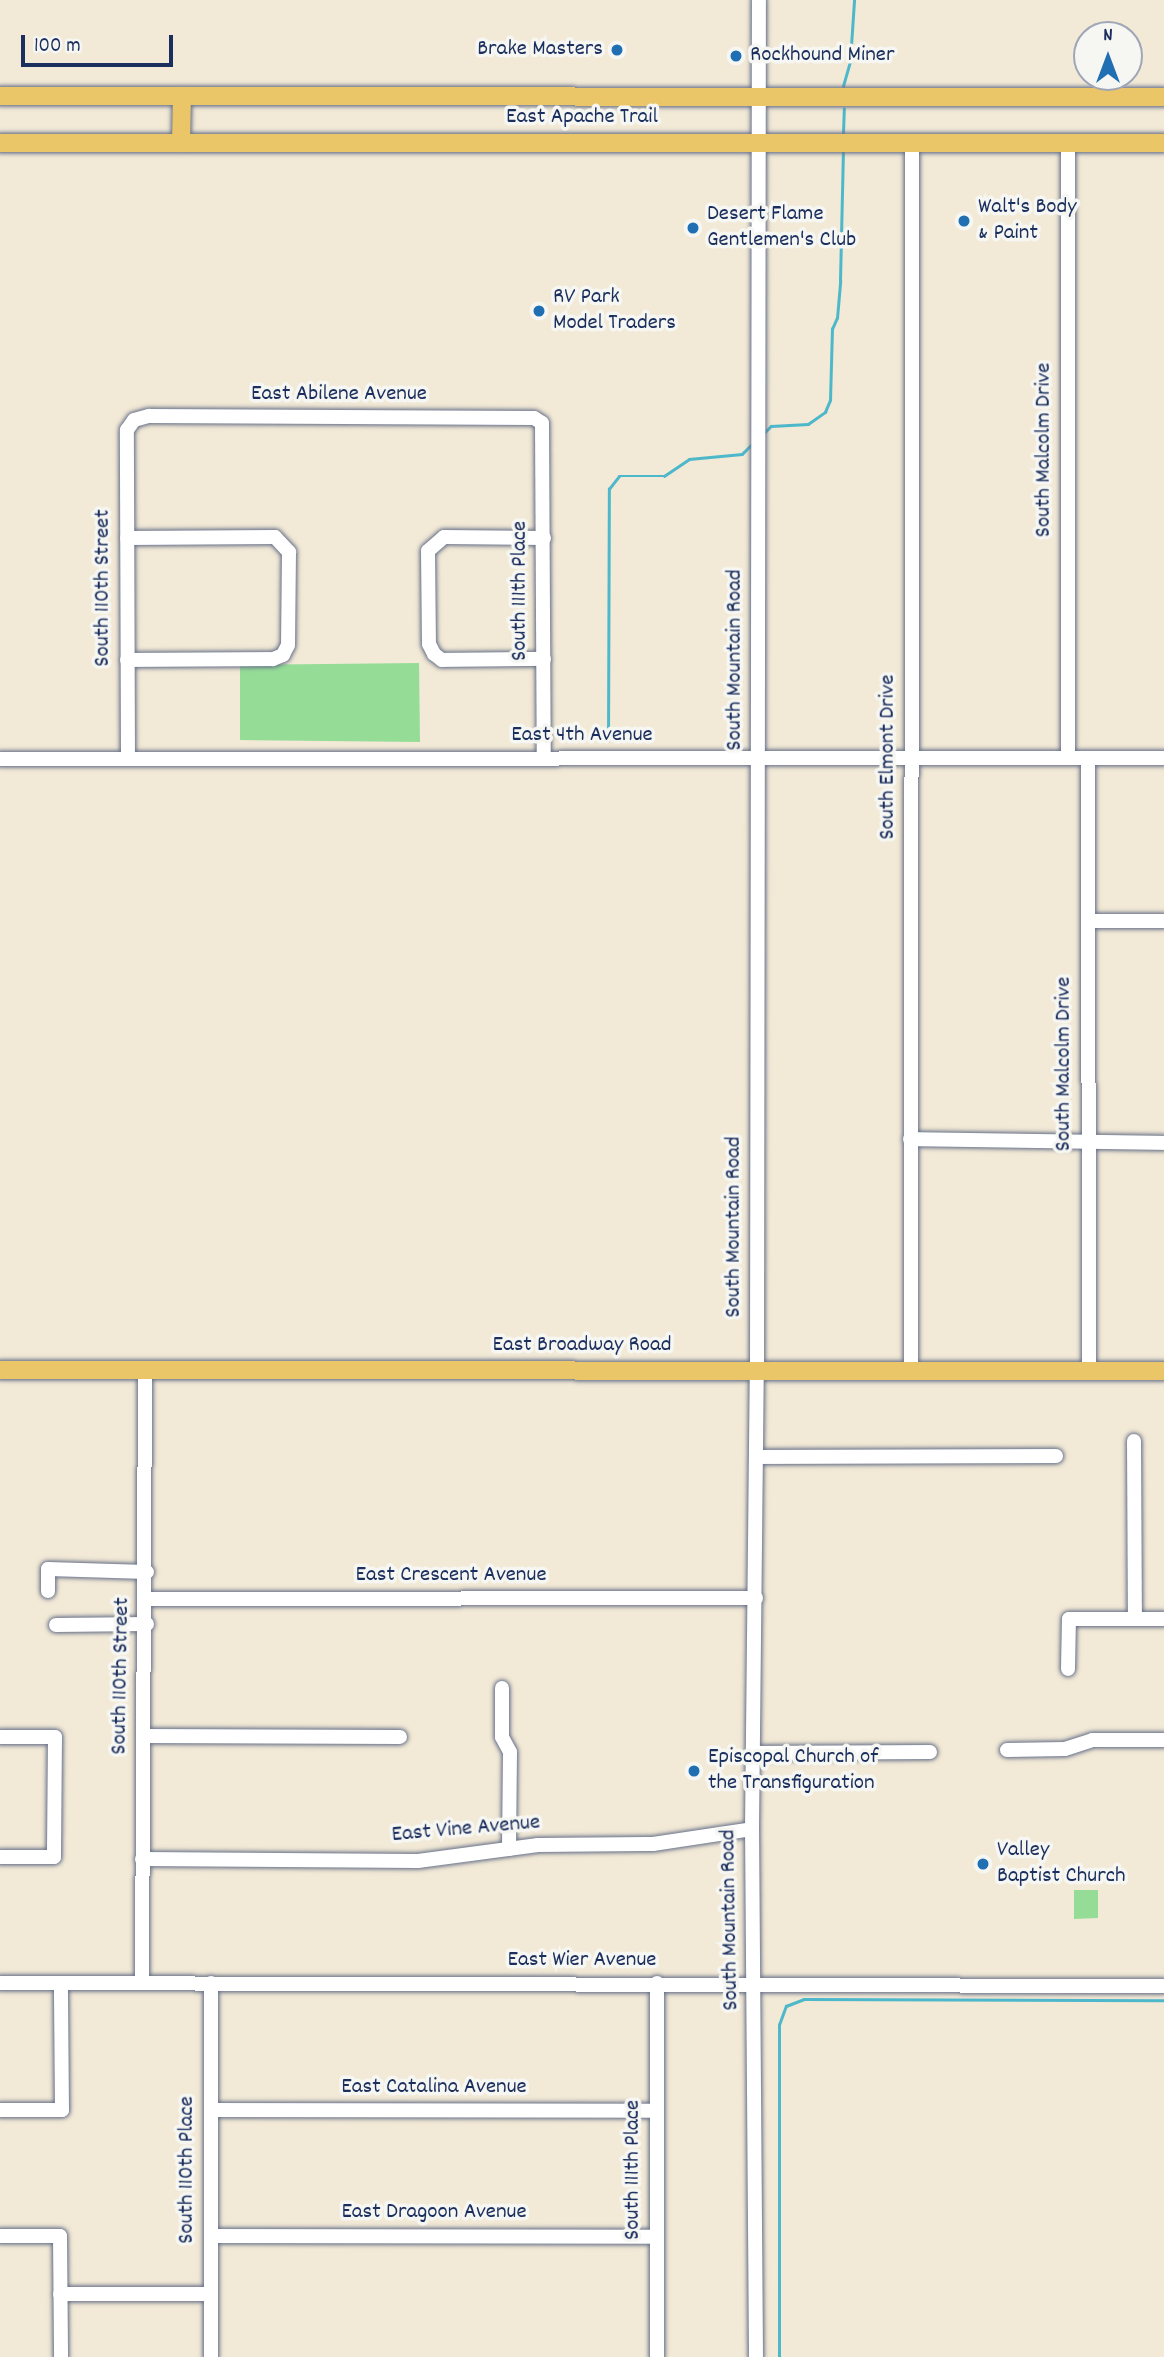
<!DOCTYPE html>
<html>
<head>
<meta charset="utf-8">
<style>
  body { margin:0 }
  #map { position:relative; width:1164px; height:2357px; overflow:hidden; background:#f2e9d6; font-family:Dekko,sans-serif }
  div>[style] { position:absolute }
  [style*='--x'] { left:calc(var(--x)*1px); top:calc(var(--y)*1px); width:calc(var(--w)*1px); rotate:calc(var(--a)*1deg) }
  .green>* { inset:0; background:#95dd97 }
  .stream>* { height:2.5px; margin:-1.25px; padding:0 1.25px; transform-origin:1.25px; border-radius:1.25px; background:#4eb8cb }
  .roads { filter:drop-shadow(0 0 2px #667088) drop-shadow(0 0 2px #667088) }
  .minor>* { height:14px; margin:-7px; padding:0 7px; transform-origin:7px; border-radius:7px; background:#fff }
  .major>* { height:18px; margin:-9px; padding:0 9px; transform-origin:9px; border-radius:9px; background:#eac669 }
  .dots>* { width:19px; height:19px; translate:-50% -50%; box-sizing:border-box; border:4px solid #f6f6f2; border-radius:50% }
  span { translate:-50% -50%; white-space:nowrap; text-align:center; line-height:1.15; -webkit-text-stroke:7px #f6f6f2; paint-order:stroke }
  .poi-label { font-size:23px; color:#1b2f5e }
  .right { translate:-100% -50%; text-align:right }
  .left { translate:0 -50%; text-align:left }
  .street-label { font-size:23px; color:#1b2f5e }
  .north { position:absolute; left:1073px; top:21px; width:70px; height:70px; box-sizing:border-box; background:#f6f6f2; border:2px solid #9ea6b7; border-radius:50%; rotate:0deg; font-size:19px; font-weight:700; line-height:28px; text-align:center; color:#1b2f5e }
  .north::after { content:''; display:block; margin:auto; width:24px; height:32px; background:#1f6fb2; clip-path:polygon(50% 0,100% 100%,50% 72%,0 100%) }
  .scale { position:absolute; left:21px; top:35px; width:152px; height:32px; box-sizing:border-box; border:4px solid #1b2f5e; border-top:0; padding-left:9px; font-size:21px; line-height:24px; white-space:nowrap; color:#1b2f5e; -webkit-text-stroke:5px #f6f6f2; paint-order:stroke }
</style>
</head>
<body>
<div id="map">
  <div class="green">
    <i style="clip-path:polygon(419px 663px,420px 742px,240px 740px,240px 665px)"></i>
    <i style="clip-path:polygon(1074px 1890px,1098px 1890px,1098px 1918px,1074px 1919px)"></i>
  </div>
  <div class="stream">
    <i style="--x:843;--y:86;--w:26;--a:-74"></i>
    <i style="--x:850;--y:61;--w:61;--a:-86.2"></i>
    <i style="--x:843;--y:133;--w:24;--a:-88"></i>
    <i style="--x:763;--y:434;--w:11;--a:-45"></i>
    <i style="--x:771;--y:426;--w:37;--a:-3"></i>
    <i style="--x:808;--y:424;--w:21;--a:-35"></i>
    <i style="--x:825;--y:412;--w:13;--a:-67"></i>
    <i style="--x:830;--y:400;--w:71;--a:-88.4"></i>
    <i style="--x:832;--y:329;--w:12;--a:-66"></i>
    <i style="--x:837;--y:318;--w:37;--a:-85"></i>
    <i style="--x:840;--y:281;--w:128;--a:-88.7"></i>
    <i style="--x:608;--y:741;--w:252;--a:-89.8"></i>
    <i style="--x:609;--y:489;--w:16;--a:-52"></i>
    <i style="--x:619;--y:476;--w:45;--a:0"></i>
    <i style="--x:664;--y:476;--w:30;--a:-34"></i>
    <i style="--x:689;--y:459;--w:53;--a:-5.4"></i>
    <i style="--x:742;--y:454;--w:16;--a:-45"></i>
    <i style="--x:779;--y:2357;--w:332;--a:-90"></i>
    <i style="--x:779;--y:2025;--w:20;--a:-70"></i>
    <i style="--x:786;--y:2006;--w:19;--a:-21"></i>
    <i style="--x:804;--y:1999;--w:360;--a:0.2"></i>
  </div>
  <div class="roads">
    <div class="minor">
      <i style="--x:1068;--y:143;--w:615;--a:90"></i>
      <i style="--x:127;--y:538;--w:148;--a:-0.4"></i>
      <i style="--x:275;--y:537;--w:21;--a:47"></i>
      <i style="--x:289;--y:552;--w:93;--a:90.6"></i>
      <i style="--x:288;--y:645;--w:11;--a:117"></i>
      <i style="--x:283;--y:655;--w:11;--a:158"></i>
      <i style="--x:273;--y:659;--w:146;--a:179.6"></i>
      <i style="--x:544;--y:538;--w:100;--a:-179.4"></i>
      <i style="--x:444;--y:537;--w:21;--a:139"></i>
      <i style="--x:428;--y:551;--w:93;--a:89.4"></i>
      <i style="--x:429;--y:644;--w:11;--a:63"></i>
      <i style="--x:434;--y:654;--w:10;--a:37"></i>
      <i style="--x:442;--y:660;--w:102;--a:-0.6"></i>
      <i style="--x:1088;--y:758;--w:612;--a:89.91"></i>
      <i style="--x:0;--y:759;--w:1164;--a:-0.05"></i>
      <i style="--x:128;--y:759;--w:329;--a:-90.2"></i>
      <i style="--x:127;--y:430;--w:12;--a:-55"></i>
      <i style="--x:134;--y:420;--w:16;--a:-15"></i>
      <i style="--x:149;--y:416;--w:385;--a:0.3"></i>
      <i style="--x:534;--y:418;--w:9;--a:32"></i>
      <i style="--x:542;--y:423;--w:335;--a:89.7"></i>
      <i style="--x:1088;--y:921;--w:76;--a:0"></i>
      <i style="--x:910;--y:1139;--w:254;--a:0.9"></i>
      <i style="--x:911;--y:1370;--w:1227;--a:-89.95"></i>
      <i style="--x:1134;--y:1441;--w:178;--a:89.7"></i>
      <i style="--x:757;--y:1457;--w:299;--a:-0.2"></i>
      <i style="--x:48;--y:1591;--w:22;--a:-90"></i>
      <i style="--x:48;--y:1569;--w:99;--a:1.7"></i>
      <i style="--x:147;--y:1599;--w:609;--a:-0.09"></i>
      <i style="--x:56;--y:1625;--w:91;--a:-0.6"></i>
      <i style="--x:1068;--y:1669;--w:50;--a:-88.9"></i>
      <i style="--x:1069;--y:1619;--w:95;--a:0"></i>
      <i style="--x:502;--y:1688;--w:49;--a:90"></i>
      <i style="--x:502;--y:1737;--w:17;--a:62"></i>
      <i style="--x:510;--y:1752;--w:97;--a:90.6"></i>
      <i style="--x:143;--y:1736;--w:257;--a:0.2"></i>
      <i style="--x:0;--y:1737;--w:55;--a:0"></i>
      <i style="--x:55;--y:1737;--w:120;--a:90.5"></i>
      <i style="--x:54;--y:1857;--w:54;--a:180"></i>
      <i style="--x:1007;--y:1750;--w:58;--a:-1"></i>
      <i style="--x:1065;--y:1749;--w:28;--a:-18"></i>
      <i style="--x:1092;--y:1740;--w:72;--a:0"></i>
      <i style="--x:754;--y:1753;--w:176;--a:-0.3"></i>
      <i style="--x:142;--y:1859;--w:276;--a:0.4"></i>
      <i style="--x:418;--y:1861;--w:121;--a:-7.6"></i>
      <i style="--x:538;--y:1845;--w:115;--a:-0.5"></i>
      <i style="--x:653;--y:1844;--w:100;--a:-8.6"></i>
      <i style="--x:0;--y:1983;--w:1164;--a:0.15"></i>
      <i style="--x:142;--y:1983;--w:613;--a:-89.72"></i>
      <i style="--x:0;--y:2110;--w:62;--a:0"></i>
      <i style="--x:62;--y:2110;--w:127;--a:-90.5"></i>
      <i style="--x:211;--y:2110;--w:446;--a:0.1"></i>
      <i style="--x:0;--y:2236;--w:60;--a:0"></i>
      <i style="--x:60;--y:2236;--w:121;--a:89.5"></i>
      <i style="--x:211;--y:2236;--w:446;--a:0.1"></i>
      <i style="--x:60;--y:2294;--w:151;--a:0"></i>
      <i style="--x:211;--y:2357;--w:374;--a:-90"></i>
      <i style="--x:657;--y:2357;--w:374;--a:-90"></i>
      <i style="--x:756;--y:2357;--w:528;--a:-90.43"></i>
      <i style="--x:752;--y:1829;--w:459;--a:-89.4"></i>
      <i style="--x:757;--y:1370;--w:1370;--a:-89.92"></i>
    </div>
    <div class="major">
      <i style="--x:0;--y:96;--w:1164;--a:0.05"></i>
      <i style="--x:0;--y:143;--w:1164;--a:0"></i>
      <i style="--x:181;--y:143;--w:47;--a:-88.8"></i>
      <i style="--x:0;--y:1370;--w:1164;--a:0.05"></i>
    </div>
  </div>
  <div class="dots">
    <i style="left:617px;top:50px;background:#1f6fb2"></i>
    <i style="left:736px;top:56px;background:#1f6fb2"></i>
    <i style="left:964px;top:221px;background:#1f6fb2"></i>
    <i style="left:693px;top:228px;background:#1f6fb2"></i>
    <i style="left:539px;top:311px;background:#1f6fb2"></i>
    <i style="left:694px;top:1771px;background:#1f6fb2"></i>
    <i style="left:983px;top:1864px;background:#1f6fb2"></i>
  </div>
  <div class="poi-label">
    <span class="right" style="left:603px;top:50px">Brake Masters</span>
    <span class="left" style="left:750px;top:56px">Rockhound Miner</span>
    <span class="left" style="left:978px;top:221px">Walt's Body<br>&amp; Paint</span>
    <span class="left" style="left:707px;top:228px">Desert Flame<br>Gentlemen's Club</span>
    <span class="left" style="left:553px;top:311px">RV Park<br>Model Traders</span>
    <span class="left" style="left:708px;top:1771px">Episcopal Church of<br>the Transfiguration</span>
    <span class="left" style="left:997px;top:1864px">Valley<br>Baptist Church</span>
  </div>
  <div class="street-label">
    <span style="left:582px;top:118px">East Apache Trail</span>
    <span style="left:339px;top:395px">East Abilene Avenue</span>
    <span style="left:1045px;top:450px;rotate:-90deg">South Malcolm Drive</span>
    <span style="left:104px;top:588px;rotate:-90deg">South 110th Street</span>
    <span style="left:521px;top:591px;rotate:-90deg">South 111th Place</span>
    <span style="left:736px;top:660px;rotate:-90deg">South Mountain Road</span>
    <span style="left:582px;top:736px">East 4th Avenue</span>
    <span style="left:889px;top:757px;rotate:-90deg">South Elmont Drive</span>
    <span style="left:1065px;top:1064px;rotate:-90deg">South Malcolm Drive</span>
    <span style="left:735px;top:1227px;rotate:-90deg">South Mountain Road</span>
    <span style="left:582px;top:1346px">East Broadway Road</span>
    <span style="left:451px;top:1576px">East Crescent Avenue</span>
    <span style="left:122px;top:1676px;rotate:-89deg">South 110th Street</span>
    <span style="left:466px;top:1830px;rotate:-5deg">East Vine Avenue</span>
    <span style="left:731px;top:1920px;rotate:-91deg">South Mountain Road</span>
    <span style="left:582px;top:1961px">East Wier Avenue</span>
    <span style="left:434px;top:2088px">East Catalina Avenue</span>
    <span style="left:188px;top:2170px;rotate:-90deg">South 110th Place</span>
    <span style="left:634px;top:2170px;rotate:-90deg">South 111th Place</span>
    <span style="left:434px;top:2213px">East Dragoon Avenue</span>
  </div>
  <div class="north">N</div>
  <div class="scale">100 m</div>
</div>
</body>
</html>
